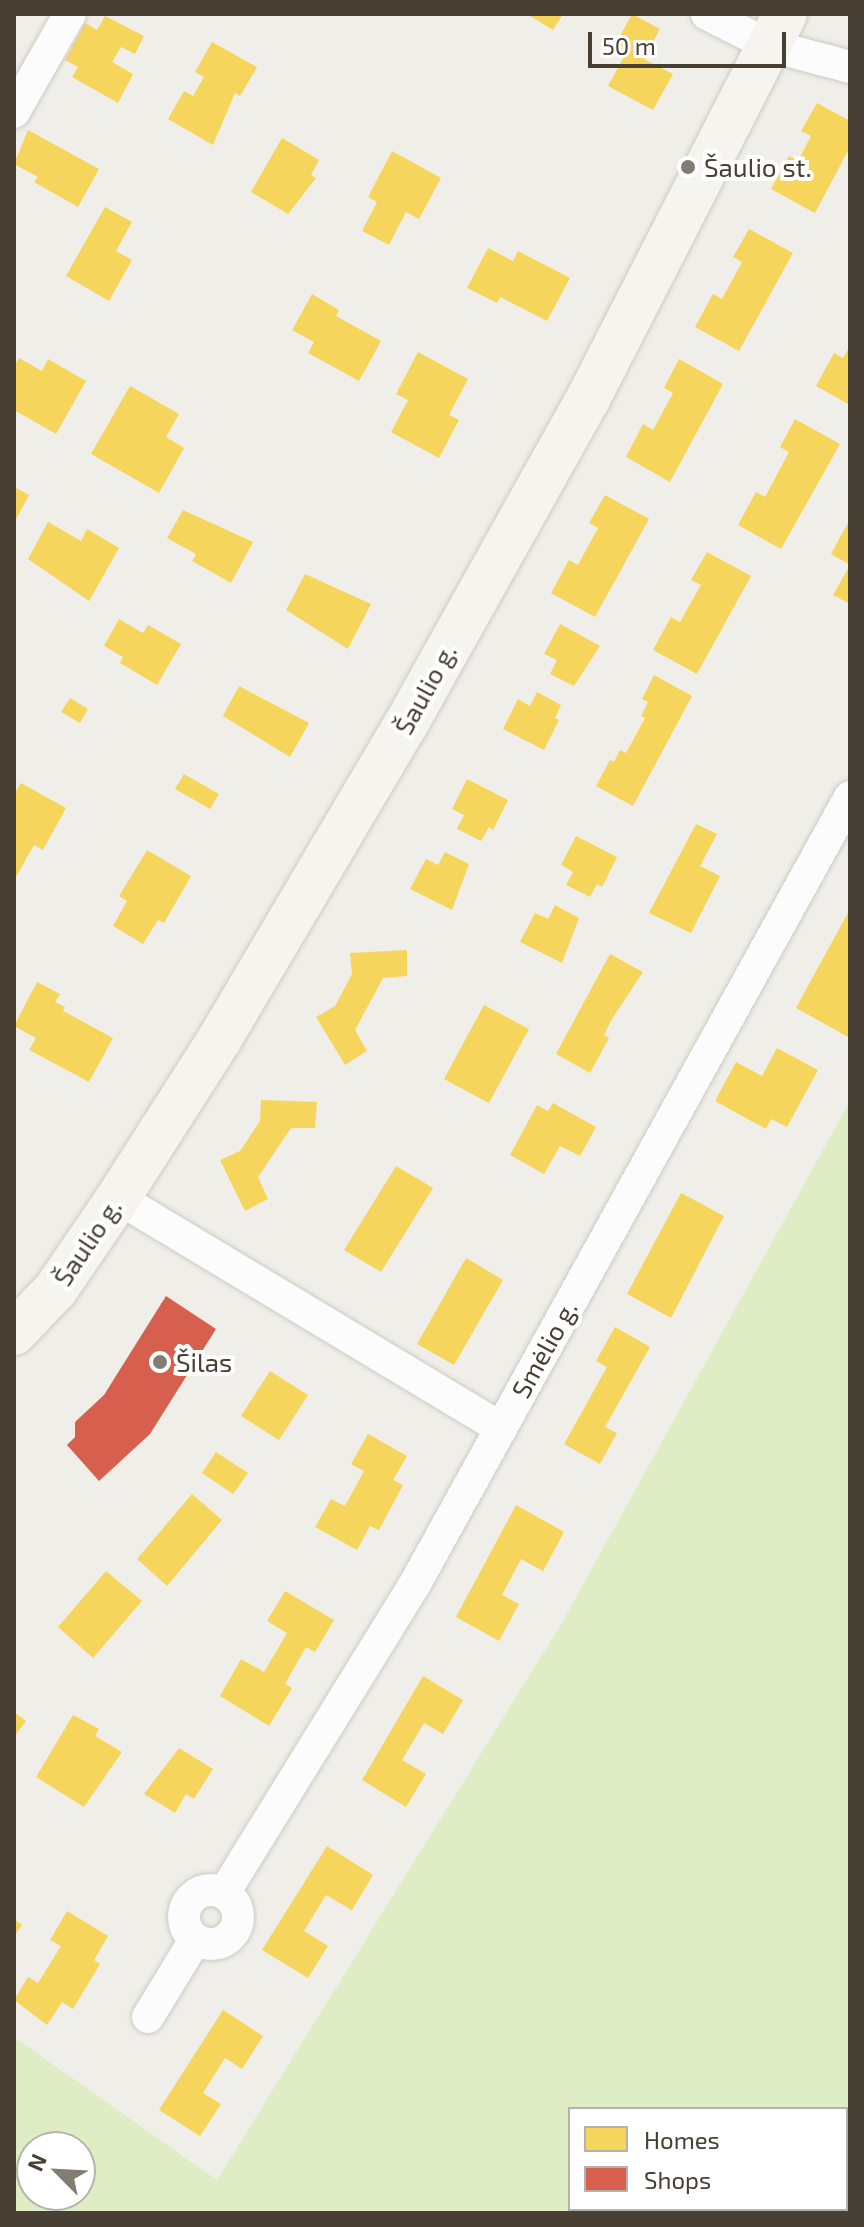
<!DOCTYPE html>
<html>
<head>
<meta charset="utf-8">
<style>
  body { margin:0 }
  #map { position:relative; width:864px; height:2227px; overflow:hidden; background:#f0eee8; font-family:"Exo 2",sans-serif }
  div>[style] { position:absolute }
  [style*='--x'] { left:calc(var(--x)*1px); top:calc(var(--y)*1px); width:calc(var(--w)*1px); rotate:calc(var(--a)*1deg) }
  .green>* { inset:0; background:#dfedc5 }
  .homes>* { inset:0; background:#f6d55c }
  .shops>* { inset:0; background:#d6604d }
  .roads { filter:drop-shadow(0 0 2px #cdcac4) drop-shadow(0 0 2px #cdcac4) }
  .street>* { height:32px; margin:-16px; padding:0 16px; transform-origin:16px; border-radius:16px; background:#fdfcfc }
  .street>.ring { margin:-16px; padding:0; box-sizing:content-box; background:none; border:32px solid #fdfcfc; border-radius:50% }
  .secondary>* { height:44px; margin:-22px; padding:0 22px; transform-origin:22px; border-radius:22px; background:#f6f4ee }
  .dots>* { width:22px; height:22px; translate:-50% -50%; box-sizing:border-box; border:4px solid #fff; border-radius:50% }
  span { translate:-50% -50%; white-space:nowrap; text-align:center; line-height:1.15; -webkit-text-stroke:8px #fff; paint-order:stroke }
  .poi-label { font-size:26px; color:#473f33 }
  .left { translate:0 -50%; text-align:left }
  .street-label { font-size:26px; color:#473f33 }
  .frame { position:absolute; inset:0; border:16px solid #473f33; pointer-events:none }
  .legend { position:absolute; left:568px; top:2107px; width:280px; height:104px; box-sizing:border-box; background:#fff; border:2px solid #b5b2ad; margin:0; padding:10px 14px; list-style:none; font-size:24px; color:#473f33 }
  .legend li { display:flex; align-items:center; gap:16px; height:40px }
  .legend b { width:40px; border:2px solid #b5b2ad }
  .north { position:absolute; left:16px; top:2131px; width:80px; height:80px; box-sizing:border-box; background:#fff; border:2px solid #b5b2ad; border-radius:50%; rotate:294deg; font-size:22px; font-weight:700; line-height:32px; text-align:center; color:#473f33 }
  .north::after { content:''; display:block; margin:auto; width:28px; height:36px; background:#827c72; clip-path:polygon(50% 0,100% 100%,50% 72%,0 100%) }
  .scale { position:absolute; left:588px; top:32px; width:198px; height:36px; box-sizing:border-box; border:4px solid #473f33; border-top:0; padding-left:10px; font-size:24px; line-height:28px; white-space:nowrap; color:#473f33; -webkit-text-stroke:6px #fff; paint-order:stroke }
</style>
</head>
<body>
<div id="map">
  <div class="green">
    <i style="clip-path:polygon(evenodd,850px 1101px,850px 2213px,14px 2213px,14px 2037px,217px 2180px,563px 1621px,850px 1101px,570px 2109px,846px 2109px,846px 2209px,570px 2209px,570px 2109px,850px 1101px,32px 2147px,80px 2147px,80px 2195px,32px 2195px,32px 2147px)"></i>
  </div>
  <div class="homes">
    <i style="clip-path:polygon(527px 14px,563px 14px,553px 30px)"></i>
    <i style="clip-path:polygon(632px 14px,660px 29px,644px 59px,673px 74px,653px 110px,608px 86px,626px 53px,614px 47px)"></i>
    <i style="clip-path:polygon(105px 16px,144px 36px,135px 54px,121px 47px,112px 62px,133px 74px,118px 103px,72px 77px,78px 67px,65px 60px,85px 23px,97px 30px)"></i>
    <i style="clip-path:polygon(212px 42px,257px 67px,240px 96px,235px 93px,213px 145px,168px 119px,184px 91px,193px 96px,204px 77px,195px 72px)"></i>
    <i style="clip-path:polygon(817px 103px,850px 121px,850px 147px,815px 213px,771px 189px,789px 156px,798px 161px,811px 136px,801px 131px)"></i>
    <i style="clip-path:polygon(28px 130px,99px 169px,78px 207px,34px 182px,38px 177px,14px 164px)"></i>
    <i style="clip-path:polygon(282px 138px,319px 160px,311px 175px,316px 178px,288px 214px,251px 192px)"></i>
    <i style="clip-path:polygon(392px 151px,441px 178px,419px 219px,406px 212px,389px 245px,362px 231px,377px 202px,368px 197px)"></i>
    <i style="clip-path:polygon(105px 207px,132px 222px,116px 251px,132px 260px,109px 301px,66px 276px)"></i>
    <i style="clip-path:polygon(749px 229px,793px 253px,739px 351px,695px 327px,713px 294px,722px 299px,742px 262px,733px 257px)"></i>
    <i style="clip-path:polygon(488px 248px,513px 261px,518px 251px,570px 278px,547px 321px,500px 297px,497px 303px,467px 288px)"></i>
    <i style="clip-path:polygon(312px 294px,339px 310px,336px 316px,381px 341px,359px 381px,308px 353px,314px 342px,292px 330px)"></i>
    <i style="clip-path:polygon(850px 346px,850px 405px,816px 386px,834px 353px,843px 358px)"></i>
    <i style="clip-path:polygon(418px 352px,468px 379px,449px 415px,459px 420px,439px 458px,391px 432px,408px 400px,396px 394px)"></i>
    <i style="clip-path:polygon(19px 358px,42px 371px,48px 359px,86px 381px,56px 434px,14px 410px,14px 367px)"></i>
    <i style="clip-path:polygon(679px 359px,723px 384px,670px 482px,626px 457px,643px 424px,653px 430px,673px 393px,664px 388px)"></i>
    <i style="clip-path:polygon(130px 386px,179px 414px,166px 437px,184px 448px,159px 493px,91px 454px)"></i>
    <i style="clip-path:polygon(795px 419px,840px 444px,781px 549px,738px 525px,756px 492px,765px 497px,789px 452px,780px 447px)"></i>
    <i style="clip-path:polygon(14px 487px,29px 495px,14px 523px)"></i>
    <i style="clip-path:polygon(605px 495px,649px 519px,595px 617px,551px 593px,569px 560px,578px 565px,598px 528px,589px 523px)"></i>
    <i style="clip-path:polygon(183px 510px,253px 542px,231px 583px,192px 561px,196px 554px,167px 538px)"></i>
    <i style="clip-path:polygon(850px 519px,850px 604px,833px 595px,850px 565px,831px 554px)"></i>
    <i style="clip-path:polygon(48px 522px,81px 541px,87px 529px,119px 548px,89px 601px,28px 559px)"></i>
    <i style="clip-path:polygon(707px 552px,751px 576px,697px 674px,653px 650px,671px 617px,680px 622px,701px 585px,691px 580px)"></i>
    <i style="clip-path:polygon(305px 574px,371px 604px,348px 649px,286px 610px)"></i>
    <i style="clip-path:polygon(119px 619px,143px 633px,148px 625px,181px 644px,157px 685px,120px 663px,123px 657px,104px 646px)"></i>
    <i style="clip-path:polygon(560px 624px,600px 646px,574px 686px,550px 674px,557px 660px,544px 654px)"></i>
    <i style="clip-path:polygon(654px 675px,692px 696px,633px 806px,596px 786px,610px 760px,614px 762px,620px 750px,626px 753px,645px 718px,641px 716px,648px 702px,642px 699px)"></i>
    <i style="clip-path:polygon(239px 686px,309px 723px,290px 757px,223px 716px)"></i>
    <i style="clip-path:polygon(537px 692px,561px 705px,555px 718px,559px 720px,544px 750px,503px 729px,518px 699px,530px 706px)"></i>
    <i style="clip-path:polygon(70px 698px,88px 709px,80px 723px,61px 712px)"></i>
    <i style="clip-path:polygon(184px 774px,219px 794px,210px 809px,175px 789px)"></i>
    <i style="clip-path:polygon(467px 779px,508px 800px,493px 830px,489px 827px,481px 841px,457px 829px,464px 815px,452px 809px)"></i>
    <i style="clip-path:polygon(21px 783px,66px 808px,43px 850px,34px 845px,16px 877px,14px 794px)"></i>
    <i style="clip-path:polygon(696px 824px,717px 834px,700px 866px,720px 876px,691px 933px,649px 913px)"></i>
    <i style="clip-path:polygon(576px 836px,617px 857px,602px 887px,597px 884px,590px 897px,566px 885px,573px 872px,561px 865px)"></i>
    <i style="clip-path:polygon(147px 850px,191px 876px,164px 923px,158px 920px,143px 944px,113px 926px,127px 901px,119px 896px)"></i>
    <i style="clip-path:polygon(445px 852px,469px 864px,452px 910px,410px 889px,426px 859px,438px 865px)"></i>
    <i style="clip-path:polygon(555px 905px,579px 918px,562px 963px,520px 942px,535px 913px,548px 919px)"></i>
    <i style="clip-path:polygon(850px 909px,850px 1038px,796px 1008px)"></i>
    <i style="clip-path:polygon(407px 950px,407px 976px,383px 978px,355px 1030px,367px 1051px,345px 1065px,316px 1017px,335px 1006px,352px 974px,350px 953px)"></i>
    <i style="clip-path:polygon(610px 954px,643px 972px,612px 1019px,604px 1035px,609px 1038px,590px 1073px,556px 1054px)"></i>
    <i style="clip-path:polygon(37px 982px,60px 994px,55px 1002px,65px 1007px,63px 1011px,113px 1038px,89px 1082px,29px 1050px,36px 1038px,14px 1026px)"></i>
    <i style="clip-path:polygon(484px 1005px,529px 1029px,489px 1103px,444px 1079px)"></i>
    <i style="clip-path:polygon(777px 1048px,818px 1070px,787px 1127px,771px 1119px,766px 1129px,715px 1101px,736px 1062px,762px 1076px)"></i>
    <i style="clip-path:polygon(261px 1100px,317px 1102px,315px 1128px,291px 1128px,258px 1177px,268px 1199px,245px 1211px,220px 1160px,240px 1151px,260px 1121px)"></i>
    <i style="clip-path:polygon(553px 1103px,596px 1127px,580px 1156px,560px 1146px,544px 1174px,510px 1155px,537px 1105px,548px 1111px)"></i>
    <i style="clip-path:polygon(396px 1166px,433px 1188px,381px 1272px,344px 1250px)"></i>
    <i style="clip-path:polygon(681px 1193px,724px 1216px,671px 1318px,627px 1294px)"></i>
    <i style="clip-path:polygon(466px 1258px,503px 1280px,454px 1365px,417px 1344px)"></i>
    <i style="clip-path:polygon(615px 1327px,650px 1347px,605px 1427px,617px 1433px,600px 1464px,564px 1444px,607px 1367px,596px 1361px)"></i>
    <i style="clip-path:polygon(270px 1371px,308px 1395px,279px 1440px,241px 1416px)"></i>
    <i style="clip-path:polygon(368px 1434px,407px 1456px,393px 1480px,403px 1485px,379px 1530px,370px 1526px,357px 1550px,315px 1527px,331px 1499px,345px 1506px,364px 1471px,351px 1464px)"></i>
    <i style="clip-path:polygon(216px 1452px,248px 1473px,233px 1494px,202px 1473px)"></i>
    <i style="clip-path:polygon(192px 1494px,222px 1520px,167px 1586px,137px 1559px)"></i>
    <i style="clip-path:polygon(516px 1505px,564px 1532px,543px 1571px,521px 1559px,502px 1595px,519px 1604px,499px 1641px,456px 1617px)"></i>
    <i style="clip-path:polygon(106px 1571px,142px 1601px,93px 1658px,58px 1627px)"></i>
    <i style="clip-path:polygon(285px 1591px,334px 1620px,315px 1652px,306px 1647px,285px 1684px,292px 1688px,269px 1726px,220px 1696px,241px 1659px,264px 1672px,287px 1633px,267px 1621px)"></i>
    <i style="clip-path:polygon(423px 1676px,463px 1700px,443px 1734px,424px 1723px,402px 1760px,426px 1774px,406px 1807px,362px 1780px)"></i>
    <i style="clip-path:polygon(14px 1712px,26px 1721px,14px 1737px)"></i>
    <i style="clip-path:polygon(73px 1715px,99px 1729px,95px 1736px,122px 1752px,84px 1807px,36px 1777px)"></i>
    <i style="clip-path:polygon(179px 1748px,213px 1769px,194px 1799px,186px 1794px,175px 1813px,144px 1794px)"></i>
    <i style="clip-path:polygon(327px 1846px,373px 1875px,352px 1910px,326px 1895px,304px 1931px,328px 1946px,308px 1978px,262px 1950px)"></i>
    <i style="clip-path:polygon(67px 1911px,108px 1936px,94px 1960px,100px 1964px,73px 2009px,62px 2002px,47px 2025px,14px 2000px,28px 1977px,38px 1983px,61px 1946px,50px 1940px)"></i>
    <i style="clip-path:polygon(14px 1919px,22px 1925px,14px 1936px)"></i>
    <i style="clip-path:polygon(223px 2010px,263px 2036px,242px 2069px,225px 2058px,203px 2093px,221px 2104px,200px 2136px,159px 2110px)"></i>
  </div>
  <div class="shops">
    <i style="clip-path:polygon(166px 1296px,216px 1329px,150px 1434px,99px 1481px,67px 1445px,75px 1437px,75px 1422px,104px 1395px)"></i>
  </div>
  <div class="roads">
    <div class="street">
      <i style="--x:707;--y:14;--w:68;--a:26.9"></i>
      <i style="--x:768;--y:45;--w:85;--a:15"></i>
      <i style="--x:14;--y:112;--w:113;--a:-60.3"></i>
      <i style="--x:118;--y:1198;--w:447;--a:31"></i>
      <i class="ring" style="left:184px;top:1890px;width:22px;height:22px"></i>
      <i style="--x:224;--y:1893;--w:365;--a:-58.3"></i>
      <i style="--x:416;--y:1582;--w:897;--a:-61.06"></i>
      <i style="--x:148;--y:2017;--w:90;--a:-58.6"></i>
    </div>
    <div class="secondary">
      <i style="--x:14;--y:1333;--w:61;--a:-46.3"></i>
      <i style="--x:56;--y:1289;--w:110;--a:-55.7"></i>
      <i style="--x:118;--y:1198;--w:188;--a:-57.4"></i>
      <i style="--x:219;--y:1040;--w:365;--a:-59.4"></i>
      <i style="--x:405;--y:726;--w:375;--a:-60.8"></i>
      <i style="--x:588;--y:399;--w:432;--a:-62.9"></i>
    </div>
  </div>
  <div class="dots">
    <i style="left:688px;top:167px;background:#827c72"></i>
    <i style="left:160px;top:1362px;background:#827c72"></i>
  </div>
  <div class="poi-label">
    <span class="left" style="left:704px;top:167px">Šaulio st.</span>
    <span class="left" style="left:176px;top:1362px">Šilas</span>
  </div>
  <div class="street-label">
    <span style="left:425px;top:689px;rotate:-61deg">Šaulio g.</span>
    <span style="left:87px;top:1242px;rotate:-56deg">Šaulio g.</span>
    <span style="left:544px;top:1349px;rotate:-61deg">Smėlio g.</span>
  </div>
  <div class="frame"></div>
  <ul class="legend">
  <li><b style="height:22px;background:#f6d55c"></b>Homes</li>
  <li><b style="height:22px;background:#d6604d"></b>Shops</li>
  </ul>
  <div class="north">N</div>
  <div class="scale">50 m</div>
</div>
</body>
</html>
